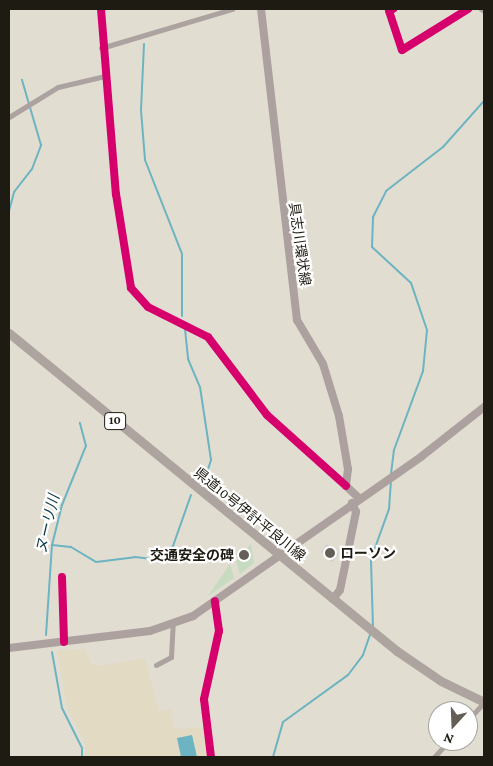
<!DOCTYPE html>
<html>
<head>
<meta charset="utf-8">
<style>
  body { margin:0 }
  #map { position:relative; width:493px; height:766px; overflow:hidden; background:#e2ddd1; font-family:"Crimson Pro","Noto Sans JP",serif }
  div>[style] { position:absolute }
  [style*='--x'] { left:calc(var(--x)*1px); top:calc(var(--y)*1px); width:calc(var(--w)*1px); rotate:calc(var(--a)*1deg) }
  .built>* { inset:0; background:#e3dac4 }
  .green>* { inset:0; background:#c6dbbf }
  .water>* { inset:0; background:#6db4c2 }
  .stream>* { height:2px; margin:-1px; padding:0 1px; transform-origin:1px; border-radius:1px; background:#6db4c2 }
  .building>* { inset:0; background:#d4ccd4 }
  .street>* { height:5px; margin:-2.5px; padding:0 2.5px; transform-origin:2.5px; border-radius:2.5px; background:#aca2a0 }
  .secondary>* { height:8px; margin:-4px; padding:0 4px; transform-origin:4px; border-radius:4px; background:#aca19e }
  .primary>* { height:9px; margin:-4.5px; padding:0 4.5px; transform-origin:4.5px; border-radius:4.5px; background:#aea49f }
  .cycleway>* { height:8px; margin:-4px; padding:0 4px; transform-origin:4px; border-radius:4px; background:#d6006c }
  .dots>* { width:14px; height:14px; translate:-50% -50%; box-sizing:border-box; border:2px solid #fff; border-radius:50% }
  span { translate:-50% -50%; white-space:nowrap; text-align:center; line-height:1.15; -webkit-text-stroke:4.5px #fff; paint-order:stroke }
  .shield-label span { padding:1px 4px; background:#fff; border:1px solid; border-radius:4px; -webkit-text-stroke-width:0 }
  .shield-label { font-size:12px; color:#1e1b13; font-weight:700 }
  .street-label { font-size:14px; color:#1e1b13 }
  .poi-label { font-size:14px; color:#1e1b13; font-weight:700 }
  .left { translate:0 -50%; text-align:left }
  .right { translate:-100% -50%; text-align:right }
  .water-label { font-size:15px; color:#093943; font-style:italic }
  .frame { position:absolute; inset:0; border:10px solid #1e1b13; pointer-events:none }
  .north { position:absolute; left:428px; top:701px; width:50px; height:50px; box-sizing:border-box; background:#fff; border:1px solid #a5a4a1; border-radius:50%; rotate:200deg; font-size:14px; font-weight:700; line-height:20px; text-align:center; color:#1e1b13 }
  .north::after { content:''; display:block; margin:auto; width:18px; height:22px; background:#635f56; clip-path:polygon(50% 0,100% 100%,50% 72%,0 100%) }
</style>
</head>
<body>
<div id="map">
  <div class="built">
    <i style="clip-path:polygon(85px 649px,91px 664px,99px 666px,145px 658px,159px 711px,171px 709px,175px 729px,206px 727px,208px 757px,86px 757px,84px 740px,67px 707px,57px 651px)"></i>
  </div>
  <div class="green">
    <i style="clip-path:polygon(251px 544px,254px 563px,240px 574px,236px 561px)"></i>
    <i style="clip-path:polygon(230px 564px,234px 578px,208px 596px)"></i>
  </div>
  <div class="water">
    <i style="clip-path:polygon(192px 735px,197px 757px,181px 757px,177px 738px)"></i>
  </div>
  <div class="stream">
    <i style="--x:144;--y:44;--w:66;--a:92.6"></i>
    <i style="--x:141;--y:110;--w:50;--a:85.4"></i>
    <i style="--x:145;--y:160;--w:101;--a:68.5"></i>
    <i style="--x:182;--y:254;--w:62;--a:90"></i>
    <i style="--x:9;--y:211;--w:20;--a:-75"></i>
    <i style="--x:14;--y:192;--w:29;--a:-52"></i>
    <i style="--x:32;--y:169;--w:26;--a:-69"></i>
    <i style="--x:41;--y:145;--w:68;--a:-106.3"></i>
    <i style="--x:185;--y:329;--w:30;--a:84"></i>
    <i style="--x:188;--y:359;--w:30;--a:67"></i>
    <i style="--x:200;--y:387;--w:74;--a:81.4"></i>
    <i style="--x:211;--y:460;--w:23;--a:108"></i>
    <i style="--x:391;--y:474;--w:24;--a:-83"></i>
    <i style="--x:394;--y:450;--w:84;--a:-69.8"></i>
    <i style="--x:423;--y:371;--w:41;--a:-84.4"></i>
    <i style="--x:427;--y:330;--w:50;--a:-108.8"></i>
    <i style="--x:411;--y:283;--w:53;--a:-137.3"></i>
    <i style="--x:372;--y:247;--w:30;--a:-88"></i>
    <i style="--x:373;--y:217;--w:29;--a:-63"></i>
    <i style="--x:386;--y:191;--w:72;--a:-37.7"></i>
    <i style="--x:443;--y:147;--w:62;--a:-48.3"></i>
    <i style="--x:52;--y:545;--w:19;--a:6"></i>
    <i style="--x:71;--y:547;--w:29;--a:31"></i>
    <i style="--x:96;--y:562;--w:39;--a:-7"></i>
    <i style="--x:135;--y:557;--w:23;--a:7"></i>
    <i style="--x:158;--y:560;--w:21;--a:-43"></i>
    <i style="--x:173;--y:546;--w:54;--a:-70.6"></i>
    <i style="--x:373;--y:628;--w:69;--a:-91.7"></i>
    <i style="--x:371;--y:559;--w:53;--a:-70.2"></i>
    <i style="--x:389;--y:509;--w:27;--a:-86"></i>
    <i style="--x:46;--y:635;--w:90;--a:-86.2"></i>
    <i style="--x:52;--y:545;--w:41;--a:-76"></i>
    <i style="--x:62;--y:505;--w:64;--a:-67.9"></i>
    <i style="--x:86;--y:446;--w:24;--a:-105"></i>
    <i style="--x:52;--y:652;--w:57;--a:79.9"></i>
    <i style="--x:62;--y:708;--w:45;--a:63.4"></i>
    <i style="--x:82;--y:748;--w:9;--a:90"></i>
    <i style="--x:273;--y:757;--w:36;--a:-74"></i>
    <i style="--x:283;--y:722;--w:80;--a:-35.9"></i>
    <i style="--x:348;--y:675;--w:25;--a:-53"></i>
    <i style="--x:363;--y:655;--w:24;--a:-71"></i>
  </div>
  <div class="building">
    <i style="clip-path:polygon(327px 544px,339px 554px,332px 562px,321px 552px)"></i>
  </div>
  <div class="street">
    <i style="--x:101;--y:9;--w:186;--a:85.4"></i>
    <i style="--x:116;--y:194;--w:95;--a:80.9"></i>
    <i style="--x:131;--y:288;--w:25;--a:48"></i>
    <i style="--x:148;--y:307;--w:67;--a:26.6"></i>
    <i style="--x:208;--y:337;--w:98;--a:52.9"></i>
    <i style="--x:267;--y:415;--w:106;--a:41.9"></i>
    <i style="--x:393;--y:9;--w:4;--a:153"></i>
    <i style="--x:389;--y:11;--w:41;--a:71.6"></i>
    <i style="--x:402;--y:50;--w:78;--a:-31.8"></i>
    <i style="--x:481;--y:9;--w:4;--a:34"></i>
    <i style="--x:101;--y:48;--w:137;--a:-16.6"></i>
    <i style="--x:9;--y:117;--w:57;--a:-31.5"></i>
    <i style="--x:58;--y:87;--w:48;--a:-13.2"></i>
    <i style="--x:62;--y:577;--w:65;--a:88.2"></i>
    <i style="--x:156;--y:665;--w:17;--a:-28"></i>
    <i style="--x:171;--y:657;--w:33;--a:-87"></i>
    <i style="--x:468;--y:720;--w:24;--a:-48"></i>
    <i style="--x:211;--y:757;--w:58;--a:-96.9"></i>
    <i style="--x:204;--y:699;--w:70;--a:-77.6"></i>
    <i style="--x:219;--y:631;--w:30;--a:-98"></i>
    <i style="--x:434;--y:757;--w:22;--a:-47"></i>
  </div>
  <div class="secondary">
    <i style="--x:261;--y:9;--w:313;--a:83.4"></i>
    <i style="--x:297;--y:320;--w:51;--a:59.4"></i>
    <i style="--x:323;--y:364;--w:54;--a:72.9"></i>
    <i style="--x:339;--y:416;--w:54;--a:80.4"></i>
    <i style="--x:348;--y:469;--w:17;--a:97"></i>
    <i style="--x:346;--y:486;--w:18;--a:43"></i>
    <i style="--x:333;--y:599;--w:11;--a:-52"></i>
    <i style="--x:340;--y:590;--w:80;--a:-78.4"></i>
    <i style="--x:356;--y:512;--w:10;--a:-114"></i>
    <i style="--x:9;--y:648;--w:142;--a:-6.9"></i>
    <i style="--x:150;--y:631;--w:46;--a:-19.2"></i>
    <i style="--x:193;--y:616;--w:279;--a:-34.9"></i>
    <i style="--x:422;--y:456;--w:79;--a:-38.3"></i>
  </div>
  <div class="primary">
    <i style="--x:9;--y:333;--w:502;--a:39.34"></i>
    <i style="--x:397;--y:651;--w:53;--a:34.3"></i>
    <i style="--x:441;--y:681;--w:48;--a:26"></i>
  </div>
  <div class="cycleway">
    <i style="--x:101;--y:9;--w:186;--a:85.4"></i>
    <i style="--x:116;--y:194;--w:95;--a:80.9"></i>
    <i style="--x:131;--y:288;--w:25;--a:48"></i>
    <i style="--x:148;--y:307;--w:67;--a:26.6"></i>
    <i style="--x:208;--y:337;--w:98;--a:52.9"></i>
    <i style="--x:267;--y:415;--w:106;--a:41.9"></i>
    <i style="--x:393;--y:9;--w:4;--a:153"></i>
    <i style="--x:389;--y:11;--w:41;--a:71.6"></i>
    <i style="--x:402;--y:50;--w:78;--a:-31.8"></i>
    <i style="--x:62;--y:577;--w:65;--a:88.2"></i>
    <i style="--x:211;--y:757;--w:58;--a:-96.9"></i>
    <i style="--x:204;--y:699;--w:70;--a:-77.6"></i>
    <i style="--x:219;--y:631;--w:30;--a:-98"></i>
  </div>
  <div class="dots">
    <i style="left:330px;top:553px;background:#635f56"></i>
    <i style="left:244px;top:555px;background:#635f56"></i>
  </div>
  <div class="shield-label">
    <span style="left:115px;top:421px">10</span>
  </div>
  <div class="street-label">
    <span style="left:300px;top:244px;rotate:82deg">具志川環状線</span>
    <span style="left:250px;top:514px;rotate:39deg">県道10号伊計平良川線</span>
  </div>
  <div class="poi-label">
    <span class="left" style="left:340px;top:553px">ローソン</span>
    <span class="right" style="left:234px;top:555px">交通安全の碑</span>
  </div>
  <div class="water-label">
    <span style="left:48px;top:524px;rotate:-77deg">ヌーリ川</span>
  </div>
  <div class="frame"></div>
  <div class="north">N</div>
</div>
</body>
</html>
